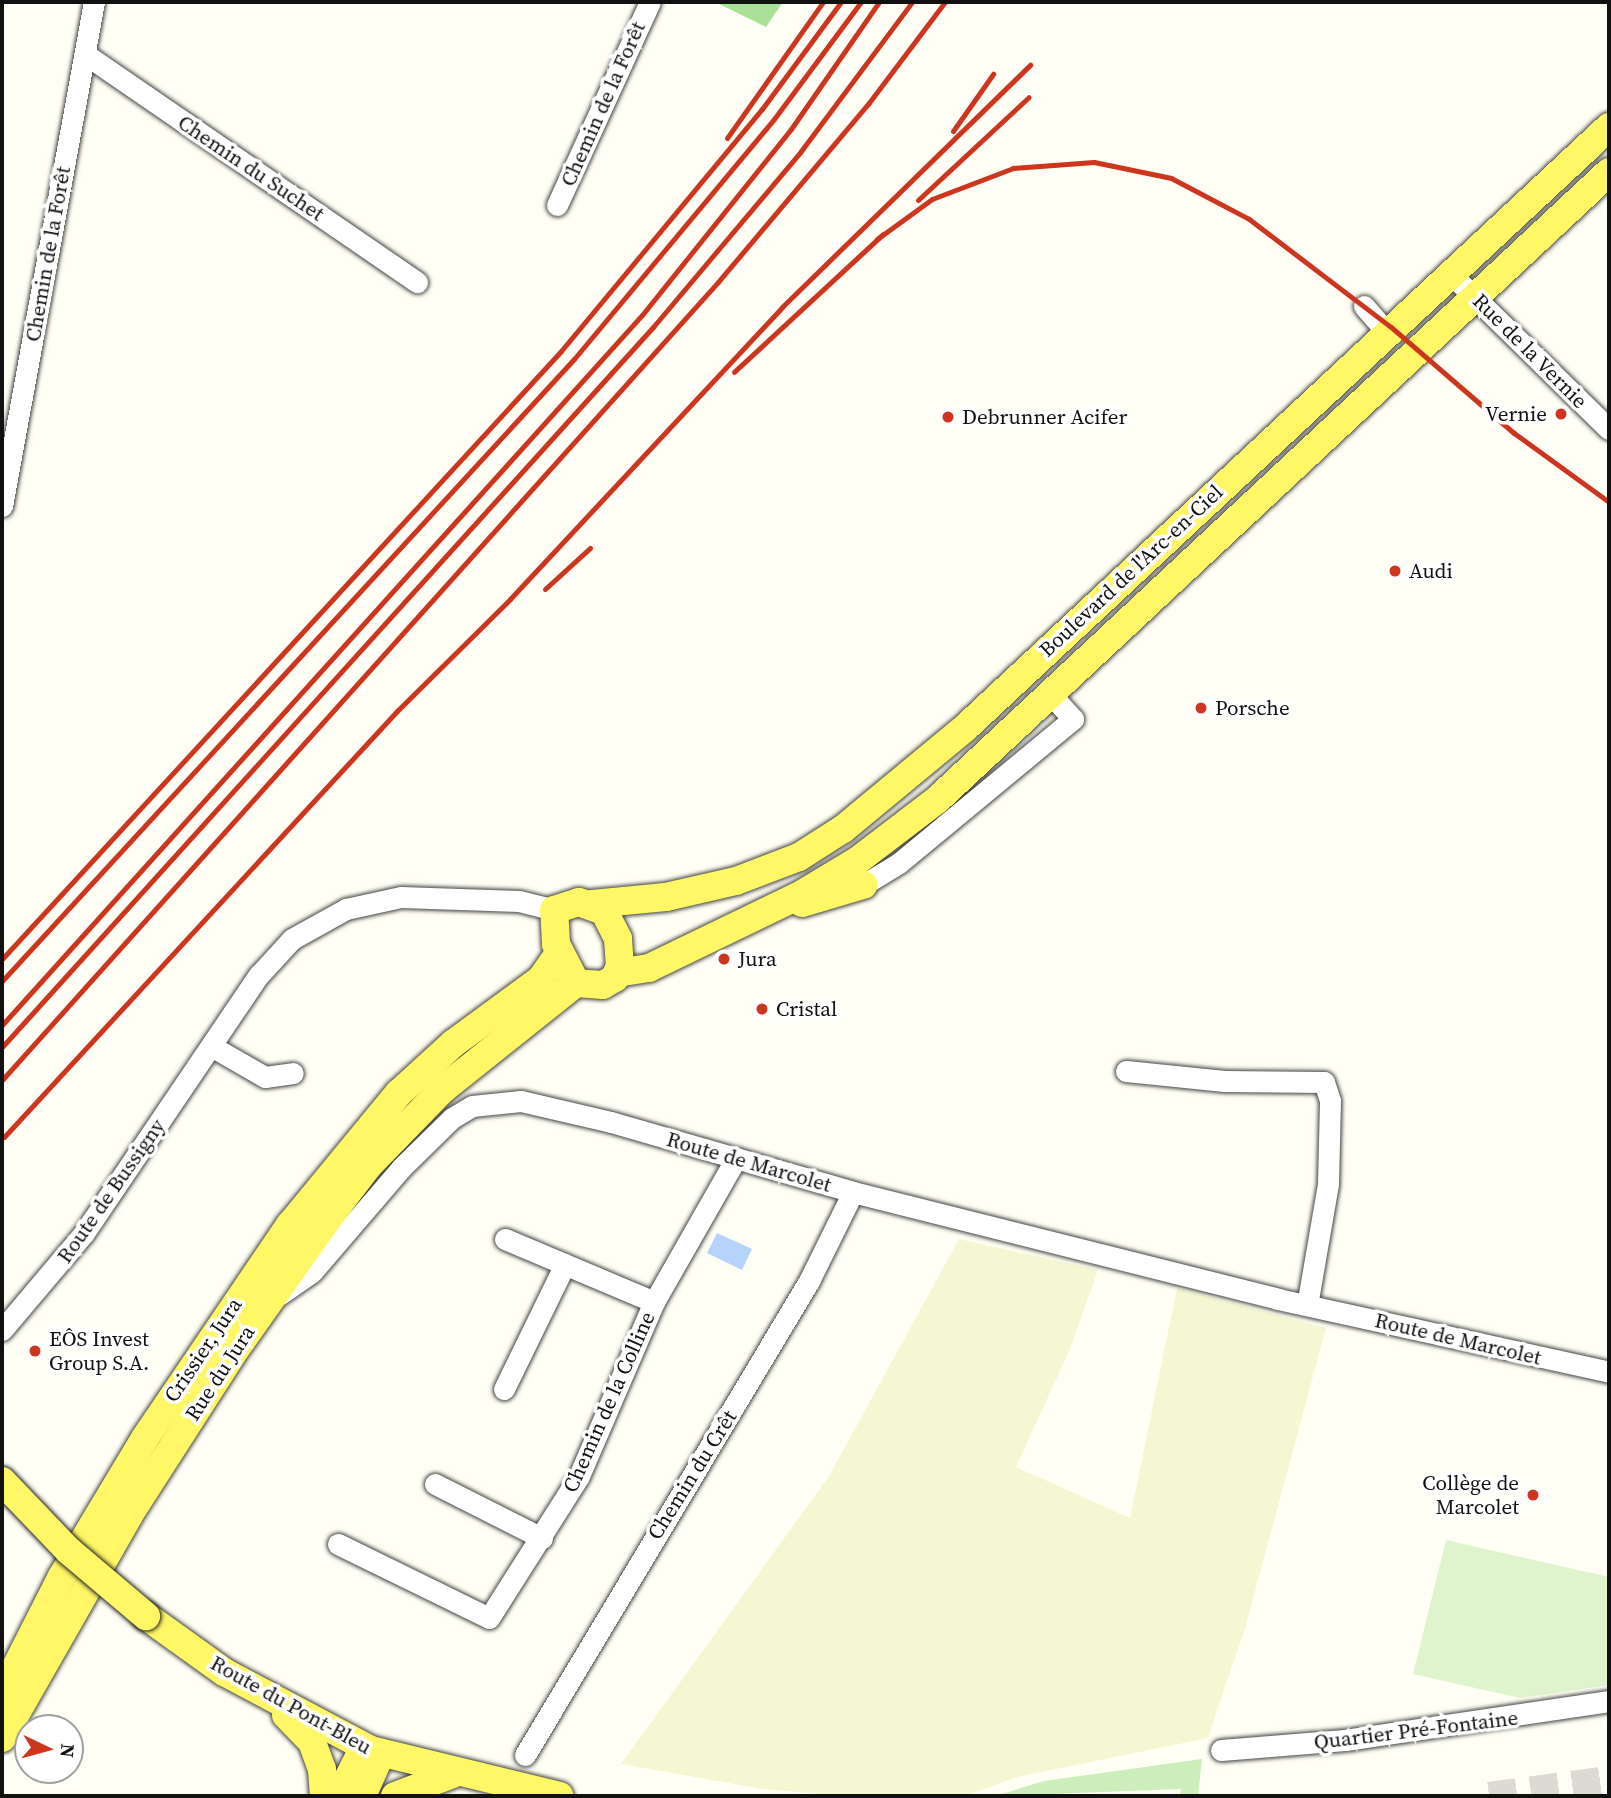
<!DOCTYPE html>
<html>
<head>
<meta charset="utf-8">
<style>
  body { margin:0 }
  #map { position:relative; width:1611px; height:1798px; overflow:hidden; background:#fffff5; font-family:"Source Serif 4",serif }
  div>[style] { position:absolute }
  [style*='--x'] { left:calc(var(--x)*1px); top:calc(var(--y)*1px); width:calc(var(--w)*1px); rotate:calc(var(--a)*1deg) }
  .farmland>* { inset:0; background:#f4f8d2 }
  .green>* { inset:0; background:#cbeeba }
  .forest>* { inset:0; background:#abe098 }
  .pitch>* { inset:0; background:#dff4cd }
  .water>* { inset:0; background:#b5d3fb }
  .major-tunnel>* { height:28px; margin-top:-14px; transform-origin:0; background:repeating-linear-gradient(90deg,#dbdbd3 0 28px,transparent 0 42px) }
  .roads { filter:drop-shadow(0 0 2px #444) drop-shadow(0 0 2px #444) }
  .minor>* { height:21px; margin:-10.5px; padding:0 10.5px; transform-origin:10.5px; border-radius:10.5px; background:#fff }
  .major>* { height:28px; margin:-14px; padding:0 14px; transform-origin:14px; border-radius:14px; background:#fff765 }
  .rail>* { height:5px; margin:-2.5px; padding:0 2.5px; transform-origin:2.5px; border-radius:2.5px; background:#cd361d }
  .bridges { filter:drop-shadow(0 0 2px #222) drop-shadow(0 0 2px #222) }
  .major-bridge>* { height:28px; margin:-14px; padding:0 14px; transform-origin:14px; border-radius:14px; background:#fff765 }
  .dots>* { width:19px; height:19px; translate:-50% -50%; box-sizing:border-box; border:4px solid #fff; border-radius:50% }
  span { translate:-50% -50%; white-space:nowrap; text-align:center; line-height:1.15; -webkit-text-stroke:7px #fff; paint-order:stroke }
  .street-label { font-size:21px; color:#111 }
  .poi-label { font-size:21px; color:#111 }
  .right { translate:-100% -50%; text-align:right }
  .left { translate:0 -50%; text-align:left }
  .frame { position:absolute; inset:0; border:4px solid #111; pointer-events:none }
  .north { position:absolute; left:14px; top:1714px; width:70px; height:70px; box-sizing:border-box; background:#fff; border:2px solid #a0a0a0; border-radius:50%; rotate:95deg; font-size:19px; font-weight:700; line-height:28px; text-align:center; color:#111 }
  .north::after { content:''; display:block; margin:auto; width:24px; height:32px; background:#cd361d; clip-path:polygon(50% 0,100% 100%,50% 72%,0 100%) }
</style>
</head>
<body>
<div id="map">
  <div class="farmland">
    <i style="clip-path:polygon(959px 1239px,1098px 1270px,1070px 1349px,1016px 1467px,1130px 1518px,1177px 1288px,1326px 1328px,1246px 1625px,1208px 1738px,1017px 1777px,965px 1796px,842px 1796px,762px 1789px,621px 1764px,829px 1476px)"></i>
  </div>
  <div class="green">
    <i style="clip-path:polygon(1202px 1759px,1198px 1796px,1180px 1796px,1181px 1789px,995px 1796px,1044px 1781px)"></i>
  </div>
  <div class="forest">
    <i style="clip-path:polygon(715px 2px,783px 2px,766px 27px)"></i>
  </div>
  <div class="pitch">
    <i style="clip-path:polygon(1446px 1540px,1609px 1577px,1609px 1685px,1520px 1698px,1413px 1674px)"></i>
  </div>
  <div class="water">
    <i style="clip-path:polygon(717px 1233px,752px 1249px,742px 1270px,707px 1253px)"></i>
  </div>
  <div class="major-tunnel">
    <i style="--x:1489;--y:1796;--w:121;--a:-7.6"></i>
  </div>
  <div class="roads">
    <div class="minor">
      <i style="--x:85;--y:54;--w:403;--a:34.5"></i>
      <i style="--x:557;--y:205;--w:223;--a:-65.4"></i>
      <i style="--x:1451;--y:274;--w:221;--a:44.5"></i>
      <i style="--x:1364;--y:306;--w:35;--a:49"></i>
      <i style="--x:2;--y:506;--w:512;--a:-79.66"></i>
      <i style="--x:863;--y:885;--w:42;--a:-31.4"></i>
      <i style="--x:899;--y:863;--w:226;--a:-39.6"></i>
      <i style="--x:1073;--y:719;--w:31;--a:-132"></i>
      <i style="--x:211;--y:1046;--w:62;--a:29.9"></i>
      <i style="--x:265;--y:1077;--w:28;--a:-8"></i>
      <i style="--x:1126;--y:1071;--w:99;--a:5.8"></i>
      <i style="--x:1224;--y:1081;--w:100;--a:0.6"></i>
      <i style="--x:1324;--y:1082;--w:20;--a:72"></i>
      <i style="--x:1330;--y:1101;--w:83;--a:91.4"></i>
      <i style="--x:1328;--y:1184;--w:123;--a:99.8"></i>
      <i style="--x:505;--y:1239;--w:162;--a:22.9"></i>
      <i style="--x:279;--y:1295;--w:40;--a:-34.9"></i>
      <i style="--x:312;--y:1272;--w:137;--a:-49.4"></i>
      <i style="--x:401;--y:1168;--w:71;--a:-44.4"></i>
      <i style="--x:452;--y:1118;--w:23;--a:-31"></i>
      <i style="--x:472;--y:1106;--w:49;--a:-5.8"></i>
      <i style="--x:521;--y:1101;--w:92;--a:13.1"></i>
      <i style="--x:611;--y:1122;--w:252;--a:16.1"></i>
      <i style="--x:853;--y:1192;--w:438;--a:14.1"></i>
      <i style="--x:1278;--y:1299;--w:339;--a:12.4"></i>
      <i style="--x:2;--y:1330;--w:127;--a:-49.8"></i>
      <i style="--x:84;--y:1233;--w:312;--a:-55.9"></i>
      <i style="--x:259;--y:975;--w:49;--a:-47.5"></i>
      <i style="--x:292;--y:939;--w:62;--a:-29.1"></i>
      <i style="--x:346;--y:909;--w:56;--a:-12.3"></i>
      <i style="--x:401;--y:897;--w:118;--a:1.9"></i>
      <i style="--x:519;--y:901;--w:36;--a:14"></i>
      <i style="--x:504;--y:1389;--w:139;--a:-64"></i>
      <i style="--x:435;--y:1484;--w:120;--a:26.8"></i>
      <i style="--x:338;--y:1544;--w:168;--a:26.1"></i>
      <i style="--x:489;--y:1618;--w:168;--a:-57.6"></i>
      <i style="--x:579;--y:1476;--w:189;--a:-66.7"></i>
      <i style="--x:654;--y:1302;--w:166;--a:-60.3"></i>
      <i style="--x:1221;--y:1750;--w:124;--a:-4.6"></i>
      <i style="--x:1345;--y:1740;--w:267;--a:-8.4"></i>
      <i style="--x:525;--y:1755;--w:553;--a:-59.07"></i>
      <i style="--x:809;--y:1281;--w:99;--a:-63.7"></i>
    </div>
    <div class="major">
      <i style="--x:579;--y:902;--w:27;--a:20"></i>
      <i style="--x:604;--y:911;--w:31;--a:63"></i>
      <i style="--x:618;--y:939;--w:27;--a:86"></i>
      <i style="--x:620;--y:966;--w:13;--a:113"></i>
      <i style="--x:615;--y:978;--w:14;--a:150"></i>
      <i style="--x:603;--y:985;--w:27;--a:-176"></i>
      <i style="--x:576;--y:983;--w:44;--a:-117.1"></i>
      <i style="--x:556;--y:944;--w:34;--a:-93"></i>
      <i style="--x:554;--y:910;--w:26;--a:-18"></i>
      <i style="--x:802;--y:903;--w:64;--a:-16.4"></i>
      <i style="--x:592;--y:904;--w:74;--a:-5.4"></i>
      <i style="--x:666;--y:897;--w:72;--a:-12.9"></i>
      <i style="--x:736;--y:881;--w:67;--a:-20.9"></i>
      <i style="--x:799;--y:857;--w:52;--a:-32.5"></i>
      <i style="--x:843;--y:829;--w:158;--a:-39.6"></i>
      <i style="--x:965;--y:728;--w:881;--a:-43.02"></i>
      <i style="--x:617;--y:973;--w:32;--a:-9"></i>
      <i style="--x:649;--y:968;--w:170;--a:-25.8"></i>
      <i style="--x:802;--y:894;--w:64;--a:-31"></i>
      <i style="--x:857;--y:861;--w:102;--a:-37.4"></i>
      <i style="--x:938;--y:799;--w:918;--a:-43.06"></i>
      <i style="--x:146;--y:1616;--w:96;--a:35.7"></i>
      <i style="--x:224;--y:1672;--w:166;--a:28"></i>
      <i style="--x:371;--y:1750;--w:194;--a:13.7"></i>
      <i style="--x:2;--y:1694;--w:130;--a:-63"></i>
      <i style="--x:61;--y:1578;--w:163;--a:-59"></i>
      <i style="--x:145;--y:1438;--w:258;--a:-55.8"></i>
      <i style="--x:290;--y:1225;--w:171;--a:-50.5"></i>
      <i style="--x:399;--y:1093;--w:74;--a:-42.3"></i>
      <i style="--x:454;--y:1043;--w:108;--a:-36.3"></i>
      <i style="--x:541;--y:979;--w:32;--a:-55"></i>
      <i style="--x:286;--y:1715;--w:37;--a:46"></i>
      <i style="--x:312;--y:1742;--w:29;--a:70"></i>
      <i style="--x:322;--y:1769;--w:27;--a:86"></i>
      <i style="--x:2;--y:1738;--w:257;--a:-60.3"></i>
      <i style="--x:129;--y:1515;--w:193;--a:-57.3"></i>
      <i style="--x:233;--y:1353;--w:161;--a:-54.8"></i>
      <i style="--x:326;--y:1221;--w:69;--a:-52.6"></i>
      <i style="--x:368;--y:1166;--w:107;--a:-45.8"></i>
      <i style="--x:443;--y:1089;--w:170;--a:-38.6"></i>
      <i style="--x:339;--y:1796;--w:55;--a:-63"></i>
      <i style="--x:362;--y:1796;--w:46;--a:-65.7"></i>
      <i style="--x:395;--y:1796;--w:62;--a:-20.8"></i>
    </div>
  </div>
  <div class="rail">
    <i style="--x:953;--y:131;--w:70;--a:-54.9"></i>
    <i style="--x:727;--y:138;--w:166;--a:-54.8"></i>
    <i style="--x:918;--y:200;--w:151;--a:-42.9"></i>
    <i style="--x:877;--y:239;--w:68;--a:-36"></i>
    <i style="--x:932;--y:199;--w:87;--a:-20.9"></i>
    <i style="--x:1013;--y:168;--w:81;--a:-4.2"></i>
    <i style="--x:1094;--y:162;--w:79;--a:11.7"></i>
    <i style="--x:1171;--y:178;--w:88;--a:27.7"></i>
    <i style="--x:1249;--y:219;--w:178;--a:37.3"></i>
    <i style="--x:1391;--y:327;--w:162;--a:40.8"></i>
    <i style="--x:1514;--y:433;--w:117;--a:36"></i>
    <i style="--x:734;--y:372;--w:203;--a:-42.8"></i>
    <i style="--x:545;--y:589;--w:61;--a:-42.3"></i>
    <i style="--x:2;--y:959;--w:826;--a:-47.4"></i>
    <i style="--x:561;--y:351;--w:315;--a:-50.3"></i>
    <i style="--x:762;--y:109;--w:133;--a:-53.6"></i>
    <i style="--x:2;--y:981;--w:845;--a:-47.4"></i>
    <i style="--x:574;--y:359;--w:312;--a:-50.2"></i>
    <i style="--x:774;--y:119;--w:146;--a:-53.4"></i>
    <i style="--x:2;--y:1025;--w:956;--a:-47.97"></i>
    <i style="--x:642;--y:315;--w:238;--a:-51.3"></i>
    <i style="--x:791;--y:129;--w:155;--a:-55.3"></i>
    <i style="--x:2;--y:1047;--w:971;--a:-47.88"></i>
    <i style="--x:653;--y:327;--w:230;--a:-49.9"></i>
    <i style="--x:801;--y:151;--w:186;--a:-53.3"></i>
    <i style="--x:2;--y:1080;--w:1072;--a:-48.1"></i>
    <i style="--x:718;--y:282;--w:233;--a:-49.9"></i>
    <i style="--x:868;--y:104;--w:128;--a:-53"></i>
    <i style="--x:4;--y:1137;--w:580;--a:-47.31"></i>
    <i style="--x:397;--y:711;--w:159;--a:-44.7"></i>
    <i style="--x:510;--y:599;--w:399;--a:-47"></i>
    <i style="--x:782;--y:307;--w:347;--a:-44.3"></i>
  </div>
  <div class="bridges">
    <div class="major-bridge">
      <i style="--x:2;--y:1481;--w:97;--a:46.3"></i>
      <i style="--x:69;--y:1551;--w:101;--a:40.2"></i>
    </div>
  </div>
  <div class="dots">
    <i style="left:1561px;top:414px;background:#cd361d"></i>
    <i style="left:948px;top:417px;background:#cd361d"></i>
    <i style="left:1395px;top:571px;background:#cd361d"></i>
    <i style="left:1201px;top:708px;background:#cd361d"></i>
    <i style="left:724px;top:959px;background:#cd361d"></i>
    <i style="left:762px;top:1009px;background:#cd361d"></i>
    <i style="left:35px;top:1351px;background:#cd361d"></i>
    <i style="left:1533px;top:1495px;background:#cd361d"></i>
  </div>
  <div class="street-label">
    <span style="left:603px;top:104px;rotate:-66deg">Chemin de la Forêt</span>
    <span style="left:251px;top:168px;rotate:34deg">Chemin du Suchet</span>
    <span style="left:48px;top:254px;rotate:-80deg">Chemin de la Forêt</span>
    <span style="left:1530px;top:351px;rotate:45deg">Rue de la Vernie</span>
    <span style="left:1131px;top:571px;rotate:-43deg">Boulevard de l'Arc-en-Ciel</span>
    <span style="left:749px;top:1162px;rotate:16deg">Route de Marcolet</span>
    <span style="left:111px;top:1191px;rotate:-55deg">Route de Bussigny</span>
    <span style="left:1458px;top:1339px;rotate:13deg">Route de Marcolet</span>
    <span style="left:203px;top:1350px;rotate:-56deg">Crissier, Jura</span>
    <span style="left:220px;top:1373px;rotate:-57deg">Rue du Jura</span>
    <span style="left:609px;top:1402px;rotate:-66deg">Chemin de la Colline</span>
    <span style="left:692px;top:1475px;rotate:-58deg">Chemin du Crêt</span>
    <span style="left:291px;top:1705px;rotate:29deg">Route du Pont-Bleu</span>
    <span style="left:1416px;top:1730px;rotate:-7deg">Quartier Pré-Fontaine</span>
  </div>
  <div class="poi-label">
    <span class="right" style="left:1547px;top:414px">Vernie</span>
    <span class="left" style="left:962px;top:417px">Debrunner Acifer</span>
    <span class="left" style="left:1409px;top:571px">Audi</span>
    <span class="left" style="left:1215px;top:708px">Porsche</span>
    <span class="left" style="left:738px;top:959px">Jura</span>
    <span class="left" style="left:776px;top:1009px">Cristal</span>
    <span class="left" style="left:49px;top:1351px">EÔS Invest<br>Group S.A.</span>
    <span class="right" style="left:1519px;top:1495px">Collège de<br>Marcolet</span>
  </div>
  <div class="frame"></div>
  <div class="north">N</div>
</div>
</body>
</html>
